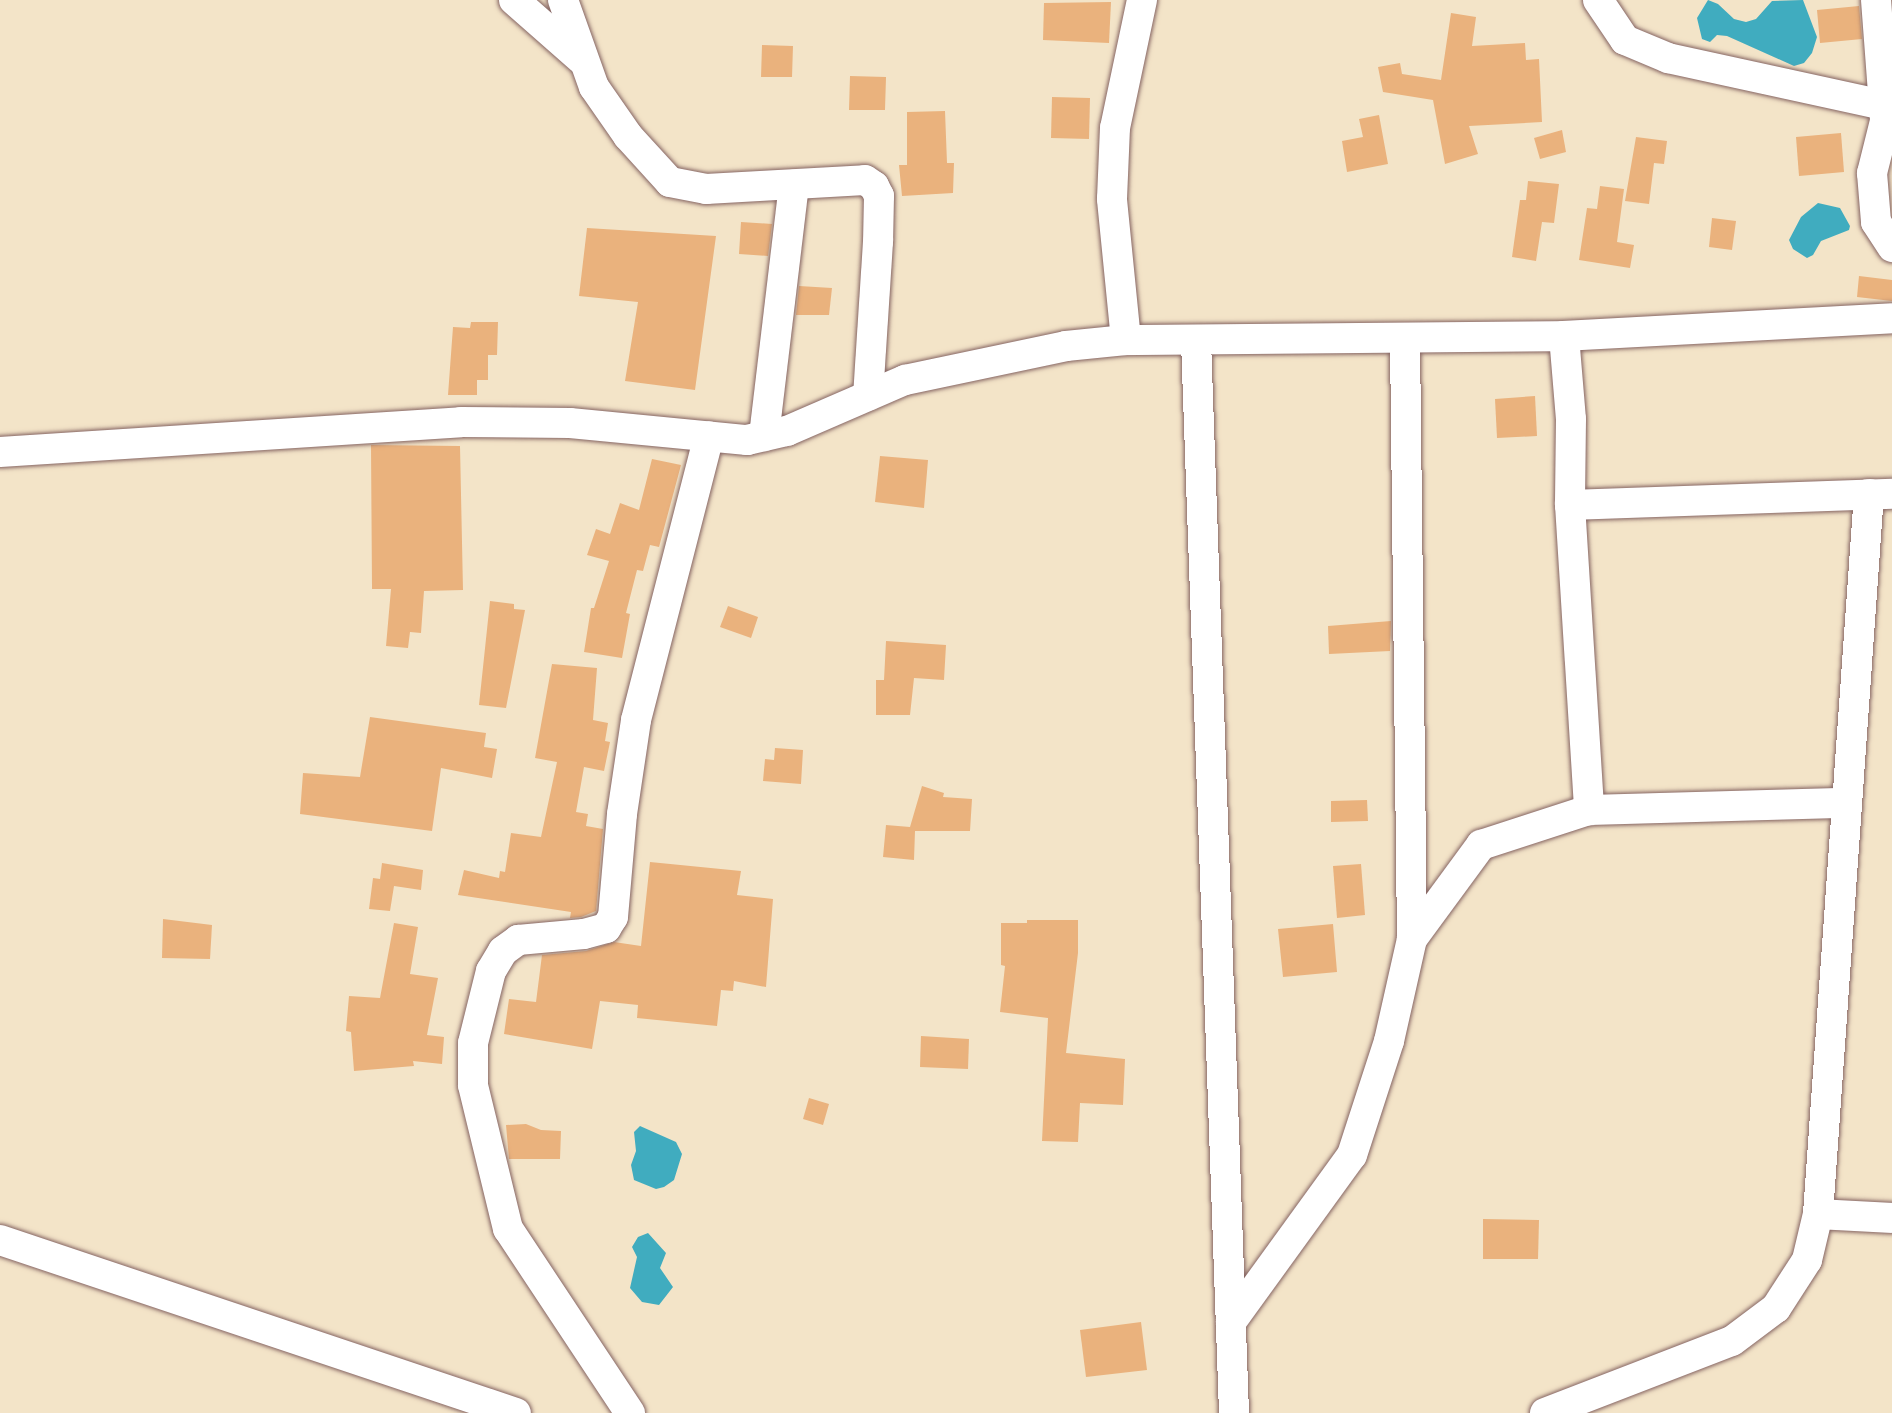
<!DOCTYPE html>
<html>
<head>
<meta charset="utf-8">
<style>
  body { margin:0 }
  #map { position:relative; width:1892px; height:1413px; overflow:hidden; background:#f3e4c8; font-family:"Libre Bodoni",serif }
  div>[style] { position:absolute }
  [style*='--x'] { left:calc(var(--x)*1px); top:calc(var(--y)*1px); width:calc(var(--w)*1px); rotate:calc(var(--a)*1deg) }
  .water>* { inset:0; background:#40acbf }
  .building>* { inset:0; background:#eab27d }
  .roads { filter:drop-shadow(0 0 2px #856462) drop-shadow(0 0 2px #856462) }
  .minor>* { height:30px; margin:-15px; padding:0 15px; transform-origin:15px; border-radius:15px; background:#fff }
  span { translate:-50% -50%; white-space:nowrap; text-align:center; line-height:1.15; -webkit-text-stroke:5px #fcf5e5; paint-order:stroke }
</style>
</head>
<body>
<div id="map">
  <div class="water">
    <i style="clip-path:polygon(1708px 0,1718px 4px,1734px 19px,1746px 22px,1756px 19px,1772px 1px,1803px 0,1817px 37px,1812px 53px,1804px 63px,1794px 66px,1727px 36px,1717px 35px,1710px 42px,1702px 39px,1697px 18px)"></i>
    <i style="clip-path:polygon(1818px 203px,1840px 208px,1850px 226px,1849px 230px,1821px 241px,1813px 255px,1807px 258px,1793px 249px,1789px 240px,1801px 217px)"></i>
    <i style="clip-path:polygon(640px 1126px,676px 1142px,682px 1154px,674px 1180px,664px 1187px,656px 1189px,634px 1180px,631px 1165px,636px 1151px,634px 1132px)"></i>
    <i style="clip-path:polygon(648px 1233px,666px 1253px,660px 1268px,673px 1287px,659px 1305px,642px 1302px,630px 1288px,637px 1257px,632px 1247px,638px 1237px)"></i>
  </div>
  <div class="building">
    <i style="clip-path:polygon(1111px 2px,1109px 43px,1043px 40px,1044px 3px)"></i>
    <i style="clip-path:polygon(1859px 6px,1862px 39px,1820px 43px,1817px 10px)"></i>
    <i style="clip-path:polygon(1451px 13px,1476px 17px,1472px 46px,1525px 43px,1526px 60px,1539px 59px,1542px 122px,1469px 126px,1478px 154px,1445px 164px,1433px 100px,1383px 92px,1378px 67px,1400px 63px,1402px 74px,1441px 80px)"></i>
    <i style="clip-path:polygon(762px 45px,793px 46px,792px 77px,761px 77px)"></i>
    <i style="clip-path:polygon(850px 76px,886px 77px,885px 110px,849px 110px)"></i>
    <i style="clip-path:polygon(1052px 97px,1090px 98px,1089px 139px,1051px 138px)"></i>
    <i style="clip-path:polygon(945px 111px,947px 163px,954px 163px,953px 193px,902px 196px,899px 165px,907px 165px,907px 112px)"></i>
    <i style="clip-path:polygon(1379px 115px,1388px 164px,1347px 172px,1342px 141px,1363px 137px,1359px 119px)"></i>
    <i style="clip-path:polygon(1562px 130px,1566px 152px,1540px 159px,1534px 138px)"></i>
    <i style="clip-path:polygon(1841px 133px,1844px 172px,1799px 176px,1796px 137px)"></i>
    <i style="clip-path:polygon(1636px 137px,1667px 141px,1664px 164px,1654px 163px,1649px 204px,1625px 201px)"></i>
    <i style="clip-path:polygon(1528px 181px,1559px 184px,1554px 223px,1542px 222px,1536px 261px,1512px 257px,1520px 200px,1526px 200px)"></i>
    <i style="clip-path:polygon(1600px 186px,1624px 189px,1617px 242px,1634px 245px,1630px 268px,1579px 260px,1587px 208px,1597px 209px)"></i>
    <i style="clip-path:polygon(1712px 218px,1736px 221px,1732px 250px,1709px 247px)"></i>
    <i style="clip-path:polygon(741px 222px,772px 224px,768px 256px,739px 254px)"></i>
    <i style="clip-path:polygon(587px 228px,716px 236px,695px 390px,625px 381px,638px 302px,579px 296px)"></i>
    <i style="clip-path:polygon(1859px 276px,1892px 280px,1892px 301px,1857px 297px)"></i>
    <i style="clip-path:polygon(799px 286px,832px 288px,829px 315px,796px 315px)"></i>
    <i style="clip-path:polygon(471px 322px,498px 322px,497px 355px,488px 355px,488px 380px,477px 380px,477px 395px,448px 395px,453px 327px,470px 328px)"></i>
    <i style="clip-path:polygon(1535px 396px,1537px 436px,1497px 438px,1495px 399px)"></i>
    <i style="clip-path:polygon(371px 445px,460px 446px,463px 590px,424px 591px,421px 633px,410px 632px,408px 648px,386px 646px,391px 589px,372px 589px)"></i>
    <i style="clip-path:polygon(880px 456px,928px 460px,924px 508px,875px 502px)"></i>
    <i style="clip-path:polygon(652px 459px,681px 465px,659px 547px,650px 545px,643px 571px,637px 570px,626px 613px,630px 614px,622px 658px,584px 652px,591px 608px,594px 608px,609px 561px,587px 555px,596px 529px,610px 534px,620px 503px,639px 510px)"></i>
    <i style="clip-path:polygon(490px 601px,514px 604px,514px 609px,525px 610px,506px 708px,479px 705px)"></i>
    <i style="clip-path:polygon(728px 606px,758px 617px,751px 638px,720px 627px)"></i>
    <i style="clip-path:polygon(1391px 621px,1390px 651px,1329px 654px,1328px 626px)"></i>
    <i style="clip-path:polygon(886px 641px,946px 645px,944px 680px,914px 678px,910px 715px,876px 715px,876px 680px,884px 680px)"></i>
    <i style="clip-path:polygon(552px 664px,597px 668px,593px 720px,608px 723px,605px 741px,610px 742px,604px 771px,584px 767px,576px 812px,588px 814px,586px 826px,603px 829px,596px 911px,581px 917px,570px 918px,571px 912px,458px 895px,464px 870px,499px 878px,500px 871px,505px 872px,511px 833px,541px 837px,557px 762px,535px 758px)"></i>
    <i style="clip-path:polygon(370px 717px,486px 733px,484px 747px,497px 749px,492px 778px,441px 768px,432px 831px,300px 814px,303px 773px,360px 777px)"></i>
    <i style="clip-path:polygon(775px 748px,803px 750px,801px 784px,763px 781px,765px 759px,774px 760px)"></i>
    <i style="clip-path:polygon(922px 786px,944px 793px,943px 797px,972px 799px,970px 831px,915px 831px,914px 860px,883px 857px,886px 825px,910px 827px)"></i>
    <i style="clip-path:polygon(1367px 800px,1368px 821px,1331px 822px,1331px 801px)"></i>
    <i style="clip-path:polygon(650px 862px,741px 871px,737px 895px,773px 899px,766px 987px,734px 981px,733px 991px,721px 990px,717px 1026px,637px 1018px,638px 1005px,600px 1001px,592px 1049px,504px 1034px,509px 999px,536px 1002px,542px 955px,586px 951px,614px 942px,641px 946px)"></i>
    <i style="clip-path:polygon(382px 863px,423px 870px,421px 890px,394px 886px,390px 911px,369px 909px,373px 878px,380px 879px)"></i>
    <i style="clip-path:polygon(1361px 864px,1365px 915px,1337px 918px,1333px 866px)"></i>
    <i style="clip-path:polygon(163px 919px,212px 925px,210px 959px,162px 958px)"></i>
    <i style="clip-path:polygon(1027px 920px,1078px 920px,1078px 953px,1066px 1053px,1125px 1059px,1123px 1105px,1080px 1103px,1078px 1142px,1042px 1141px,1048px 1018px,1000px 1012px,1005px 966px,1001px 965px,1001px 923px,1027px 923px)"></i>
    <i style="clip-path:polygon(394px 923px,418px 927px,410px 974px,438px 978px,427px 1035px,444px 1037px,442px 1064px,413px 1061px,414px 1066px,354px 1071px,351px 1032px,346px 1031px,349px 996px,380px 998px)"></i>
    <i style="clip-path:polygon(1333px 924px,1337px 972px,1283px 977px,1278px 929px)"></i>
    <i style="clip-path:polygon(921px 1036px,969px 1039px,968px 1069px,920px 1067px)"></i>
    <i style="clip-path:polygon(809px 1098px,829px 1104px,823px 1125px,803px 1119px)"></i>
    <i style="clip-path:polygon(526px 1124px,541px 1130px,561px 1131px,560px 1159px,509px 1159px,506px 1125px)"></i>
    <i style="clip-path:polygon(1483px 1219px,1539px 1220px,1538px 1259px,1483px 1259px)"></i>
    <i style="clip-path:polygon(1141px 1322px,1147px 1370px,1086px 1377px,1080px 1330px)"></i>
  </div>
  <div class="roads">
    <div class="minor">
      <i style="--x:514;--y:0;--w:89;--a:41.4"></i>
      <i style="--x:563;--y:0;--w:92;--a:70.4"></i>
      <i style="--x:594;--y:87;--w:60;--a:55.2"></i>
      <i style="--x:628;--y:136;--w:62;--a:47.6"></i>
      <i style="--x:670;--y:182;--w:37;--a:11"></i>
      <i style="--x:706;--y:189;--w:159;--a:-3.2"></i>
      <i style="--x:865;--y:180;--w:11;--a:34"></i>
      <i style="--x:874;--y:186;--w:11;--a:63"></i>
      <i style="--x:879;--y:196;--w:46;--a:91.2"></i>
      <i style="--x:878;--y:242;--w:154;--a:93.7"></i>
      <i style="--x:1598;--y:0;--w:48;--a:56"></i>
      <i style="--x:1625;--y:40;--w:47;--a:22.7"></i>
      <i style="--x:1668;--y:58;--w:220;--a:12.3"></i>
      <i style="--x:1876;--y:0;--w:121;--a:85.7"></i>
      <i style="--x:1885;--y:121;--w:54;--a:104"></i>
      <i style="--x:1872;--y:173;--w:49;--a:85.3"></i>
      <i style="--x:1876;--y:222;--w:30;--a:57"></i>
      <i style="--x:1564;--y:336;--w:328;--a:-3.1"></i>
      <i style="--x:1126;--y:340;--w:142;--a:-95.7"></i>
      <i style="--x:1112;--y:199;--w:71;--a:-87.6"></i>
      <i style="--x:1115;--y:128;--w:131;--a:-78.1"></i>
      <i style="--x:1405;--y:340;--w:599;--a:89.33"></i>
      <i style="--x:1196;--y:341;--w:1073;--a:87.97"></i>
      <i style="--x:764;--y:436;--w:253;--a:-83.2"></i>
      <i style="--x:0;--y:452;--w:462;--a:-3.7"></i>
      <i style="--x:461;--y:422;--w:109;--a:0.5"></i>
      <i style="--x:570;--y:423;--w:178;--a:5.5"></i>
      <i style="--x:747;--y:440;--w:41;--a:-12.7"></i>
      <i style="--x:787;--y:431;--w:129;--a:-23.4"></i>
      <i style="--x:905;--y:380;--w:165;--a:-11.9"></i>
      <i style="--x:1066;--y:346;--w:60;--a:-5.7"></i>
      <i style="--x:1126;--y:340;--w:438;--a:-0.5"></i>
      <i style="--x:1564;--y:336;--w:83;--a:85.2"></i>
      <i style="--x:1571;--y:419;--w:86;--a:90.7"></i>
      <i style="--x:1570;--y:505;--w:322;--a:-2"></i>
      <i style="--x:1570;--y:505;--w:306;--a:86.4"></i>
      <i style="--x:1818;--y:1214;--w:74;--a:3.1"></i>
      <i style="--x:0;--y:1240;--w:544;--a:18.53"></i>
      <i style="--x:1231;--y:1322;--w:206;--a:-54.1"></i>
      <i style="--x:1352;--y:1155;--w:120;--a:-72"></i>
      <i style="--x:1389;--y:1041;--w:105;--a:-77.3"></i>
      <i style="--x:1412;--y:939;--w:117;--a:-53.7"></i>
      <i style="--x:1481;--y:845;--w:114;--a:-18"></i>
      <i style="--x:1589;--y:810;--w:258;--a:-1.6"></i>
      <i style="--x:630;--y:1413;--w:221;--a:-123.5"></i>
      <i style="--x:508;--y:1229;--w:148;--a:-103.7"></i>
      <i style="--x:473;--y:1085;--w:42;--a:-90"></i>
      <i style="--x:473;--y:1043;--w:74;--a:-76"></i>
      <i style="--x:491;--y:971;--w:23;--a:-59"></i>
      <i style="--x:503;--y:951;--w:19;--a:-36"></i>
      <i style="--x:518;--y:940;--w:66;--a:-5.2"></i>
      <i style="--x:584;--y:934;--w:23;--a:-15"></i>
      <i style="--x:606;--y:928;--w:13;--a:-58"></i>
      <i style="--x:613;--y:917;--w:103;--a:-85"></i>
      <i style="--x:622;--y:814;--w:95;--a:-81.5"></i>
      <i style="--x:636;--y:720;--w:293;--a:-75.6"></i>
      <i style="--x:1545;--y:1413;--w:200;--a:-21.1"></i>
      <i style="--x:1732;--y:1341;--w:55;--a:-36.9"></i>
      <i style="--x:1776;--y:1308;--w:57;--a:-57.1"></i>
      <i style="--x:1807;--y:1260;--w:47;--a:-76.6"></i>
      <i style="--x:1818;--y:1214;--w:722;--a:-85.95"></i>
    </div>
  </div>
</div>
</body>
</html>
